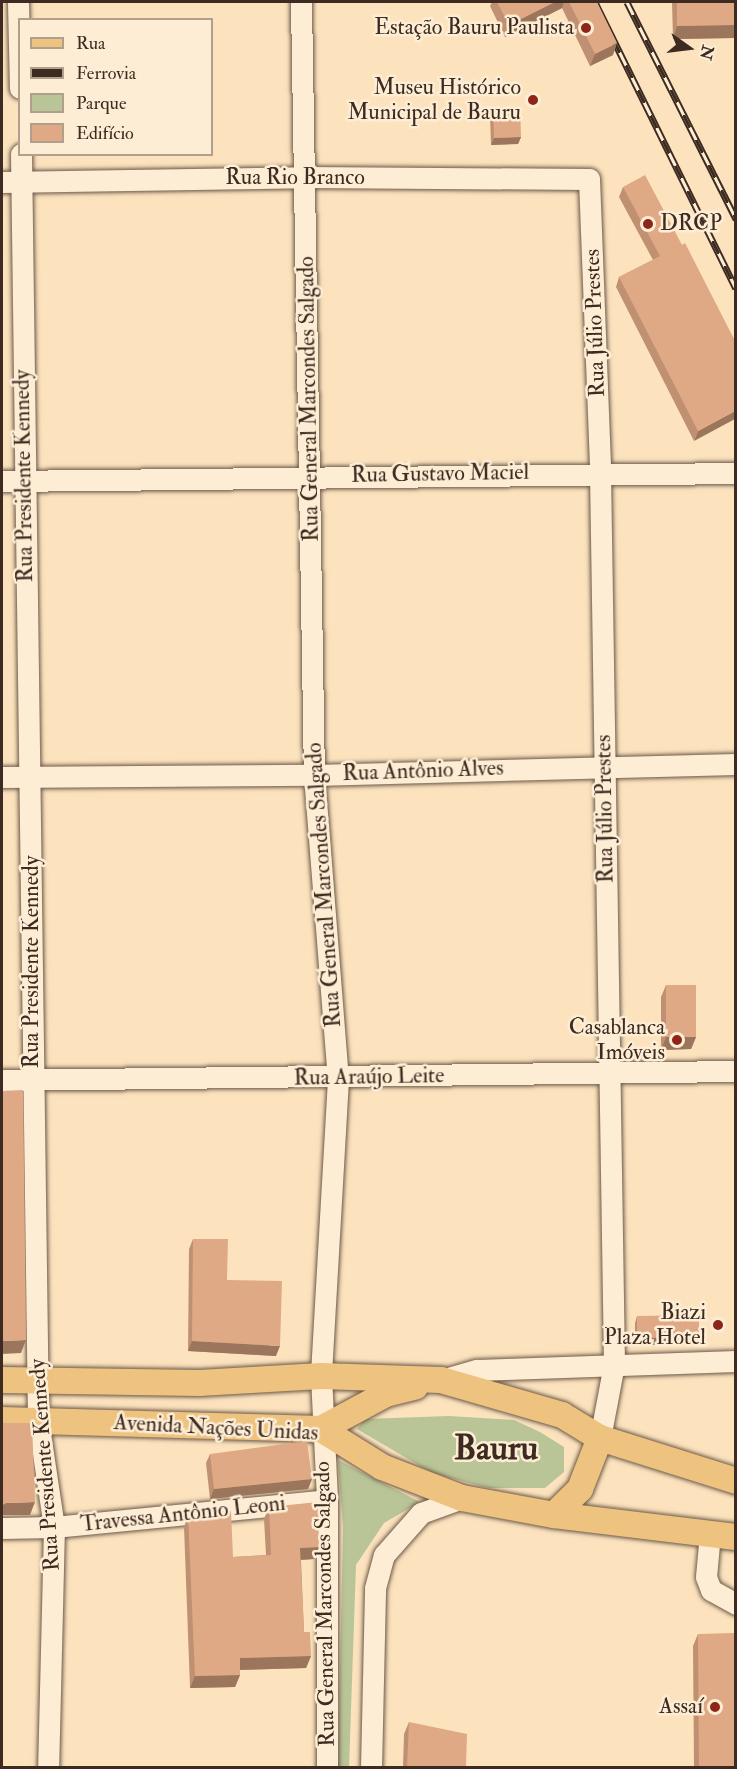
<!DOCTYPE html>
<html>
<head>
<meta charset="utf-8">
<style>
  body { margin:0 }
  #map { position:relative; width:737px; height:1769px; overflow:hidden; background:#fce3be; font-family:"IM FELL Double Pica",serif }
  div>[style] { position:absolute }
  [style*='--x'] { left:calc(var(--x)*1px); top:calc(var(--y)*1px); width:calc(var(--w)*1px); rotate:calc(var(--a)*1deg) }
  .green>* { inset:0; background:#b9c596 }
  .roads { filter:drop-shadow(0 0 2px #6d5948) drop-shadow(0 0 2px #6d5948) }
  .minor>* { height:21px; margin:-10.5px; padding:0 10.5px; transform-origin:10.5px; border-radius:10.5px; background:#fdedd5 }
  .major>* { height:26px; margin:-13px; padding:0 13px; transform-origin:13px; border-radius:13px; background:#eec27f }
  .rail>* { height:7px; margin-top:-3.5px; transform-origin:0; background:repeating-linear-gradient(90deg,#fdedd5 0 14px,#3d2b21 0 28px); box-sizing:border-box; border-block:2px solid #3d2b21 }
  .wall>* { inset:0; background:#bf9172 }
  .shaded-wall>* { inset:0; background:#9b765c }
  .building>* { inset:0; background:#dea984 }
  .dots>* { width:16px; height:16px; translate:-50% -50%; box-sizing:border-box; border:3px solid #fdedd5; border-radius:50% }
  span { translate:-50% -50%; white-space:nowrap; text-align:center; line-height:1.15; -webkit-text-stroke:5px #fdedd5; paint-order:stroke }
  .poi-label { font-size:22px; color:#3d2b21 }
  .right { translate:-100% -50%; text-align:right }
  .left { translate:0 -50%; text-align:left }
  .street-label { font-size:22px; color:#3d2b21 }
  .town-label { font-size:34px; color:#3d2b21; font-weight:700 }
  .frame { position:absolute; inset:0; border:3px solid #3d2b21; pointer-events:none }
  .legend { position:absolute; left:18px; top:18px; width:195px; height:138px; box-sizing:border-box; background:#fdedd5; border:2px solid #b09f8d; margin:0; padding:8px 10px; list-style:none; font-size:18px; color:#3d2b21 }
  .legend li { display:flex; align-items:center; gap:12px; height:30px }
  .legend b { width:30px; border:2px solid #b09f8d }
  .north { position:absolute; left:659px; top:18px; width:60px; height:60px; -webkit-text-stroke:4px #fdedd5; paint-order:stroke; rotate:104deg; font-size:16px; font-weight:700; line-height:24px; text-align:center; color:#3d2b21 }
  .north::after { content:''; display:block; margin:auto; width:21px; height:27px; background:#3d2b21; clip-path:polygon(50% 0,100% 100%,50% 72%,0 100%) }
</style>
</head>
<body>
<div id="map">
  <div class="green">
    <i style="clip-path:polygon(449px 1416px,514px 1420px,540px 1432px,564px 1447px,564px 1472px,545px 1488px,488px 1488px,432px 1473px,357px 1429px,365px 1419px)"></i>
    <i style="clip-path:polygon(338px 1460px,420px 1502px,384px 1523px,356px 1565px,349px 1768px,338px 1767px,343px 1528px)"></i>
  </div>
  <div class="roads">
    <div class="minor">
      <i style="--x:18;--y:2;--w:86;--a:88.7"></i>
      <i style="--x:301;--y:2;--w:773;--a:89.04"></i>
      <i style="--x:314;--y:775;--w:305;--a:85.5"></i>
      <i style="--x:338;--y:1079;--w:297;--a:93.3"></i>
      <i style="--x:321;--y:1376;--w:124;--a:87.2"></i>
      <i style="--x:327;--y:1500;--w:268;--a:90"></i>
      <i style="--x:21;--y:154;--w:1266;--a:89.23"></i>
      <i style="--x:38;--y:1420;--w:108;--a:81.5"></i>
      <i style="--x:54;--y:1527;--w:241;--a:91.4"></i>
      <i style="--x:2;--y:182;--w:303;--a:-0.9"></i>
      <i style="--x:305;--y:177;--w:284;--a:0.4"></i>
      <i style="--x:589;--y:179;--w:293;--a:87.8"></i>
      <i style="--x:600;--y:472;--w:892;--a:89.1"></i>
      <i style="--x:614;--y:1364;--w:75;--a:100.7"></i>
      <i style="--x:2;--y:481;--w:734;--a:-0.62"></i>
      <i style="--x:2;--y:777;--w:312;--a:-0.4"></i>
      <i style="--x:314;--y:775;--w:422;--a:-1.5"></i>
      <i style="--x:2;--y:1080;--w:734;--a:-0.7"></i>
      <i style="--x:441;--y:1380;--w:37;--a:-16"></i>
      <i style="--x:477;--y:1370;--w:259;--a:-2"></i>
      <i style="--x:2;--y:1528;--w:52;--a:-1.1"></i>
      <i style="--x:54;--y:1527;--w:274;--a:-5.6"></i>
      <i style="--x:710;--y:1533;--w:44;--a:95.2"></i>
      <i style="--x:706;--y:1577;--w:14;--a:69"></i>
      <i style="--x:711;--y:1590;--w:29;--a:29"></i>
      <i style="--x:371;--y:1768;--w:180;--a:-88.7"></i>
      <i style="--x:375;--y:1588;--w:34;--a:-75"></i>
      <i style="--x:384;--y:1555;--w:56;--a:-48.6"></i>
      <i style="--x:421;--y:1513;--w:44;--a:-20.1"></i>
    </div>
    <div class="major">
      <i style="--x:2;--y:1380;--w:197;--a:0.9"></i>
      <i style="--x:199;--y:1383;--w:122;--a:-3.3"></i>
      <i style="--x:321;--y:1376;--w:120;--a:1.9"></i>
      <i style="--x:441;--y:1380;--w:126;--a:16.1"></i>
      <i style="--x:562;--y:1415;--w:44;--a:31.2"></i>
      <i style="--x:600;--y:1438;--w:143;--a:17.5"></i>
      <i style="--x:2;--y:1420;--w:319;--a:1.6"></i>
      <i style="--x:321;--y:1429;--w:72;--a:31.9"></i>
      <i style="--x:382;--y:1467;--w:86;--a:21.2"></i>
      <i style="--x:462;--y:1498;--w:94;--a:10.5"></i>
      <i style="--x:554;--y:1515;--w:183;--a:6.9"></i>
      <i style="--x:321;--y:1429;--w:74;--a:-28.3"></i>
      <i style="--x:386;--y:1394;--w:30;--a:-14"></i>
      <i style="--x:554;--y:1515;--w:37;--a:-45"></i>
      <i style="--x:580;--y:1489;--w:55;--a:-68.6"></i>
    </div>
  </div>
  <div class="rail">
    <i style="--x:595;--y:2;--w:319;--a:63.8"></i>
    <i style="--x:627;--y:2;--w:243;--a:63.3"></i>
  </div>
  <div class="wall">
    <i style="clip-path:polygon(492px 2px,597px 2px,613px 55px,590px 66px,562px 8px,505px 37px,490px 6px)"></i>
    <i style="clip-path:polygon(672px 2px,735px 2px,735px 38px,673px 39px)"></i>
    <i style="clip-path:polygon(493px 108px,521px 137px,518px 144px,491px 145px,490px 115px)"></i>
    <i style="clip-path:polygon(623px 187px,682px 245px,735px 341px,694px 441px,616px 287px,619px 277px,653px 260px,619px 197px)"></i>
    <i style="clip-path:polygon(666px 985px,696px 1037px,691px 1049px,661px 1050px,661px 997px)"></i>
    <i style="clip-path:polygon(193px 1239px,227px 1280px,276px 1356px,188px 1351px,189px 1249px)"></i>
    <i style="clip-path:polygon(637px 1316px,697px 1344px,635px 1345px,635px 1323px)"></i>
    <i style="clip-path:polygon(210px 1454px,312px 1479px,308px 1489px,210px 1499px,206px 1463px)"></i>
    <i style="clip-path:polygon(269px 1507px,319px 1547px,314px 1559px,301px 1560px,304px 1632px,311px 1656px,306px 1668px,240px 1670px,240px 1675px,235px 1687px,190px 1688px,184px 1527px,188px 1515px,233px 1557px,266px 1555px,264px 1519px)"></i>
    <i style="clip-path:polygon(698px 1634px,735px 1767px,694px 1767px,693px 1646px)"></i>
    <i style="clip-path:polygon(409px 1722px,466px 1767px,403px 1767px,404px 1734px)"></i>
  </div>
  <div class="shaded-wall">
    <i style="clip-path:polygon(555px 2px,564px 2px,562px 8px,505px 37px,509px 25px)"></i>
    <i style="clip-path:polygon(735px 25px,735px 38px,673px 39px,677px 26px)"></i>
    <i style="clip-path:polygon(617px 43px,613px 55px,590px 66px,595px 54px)"></i>
    <i style="clip-path:polygon(521px 137px,518px 144px,491px 145px,494px 138px)"></i>
    <i style="clip-path:polygon(735px 411px,735px 419px,694px 441px,698px 431px)"></i>
    <i style="clip-path:polygon(666px 1037px,696px 1037px,691px 1049px,661px 1050px)"></i>
    <i style="clip-path:polygon(699px 1337px,697px 1344px,635px 1345px,637px 1338px)"></i>
    <i style="clip-path:polygon(26px 1340px,21px 1353px,2px 1354px,2px 1341px)"></i>
    <i style="clip-path:polygon(192px 1341px,280px 1346px,276px 1356px,188px 1351px)"></i>
    <i style="clip-path:polygon(312px 1479px,308px 1489px,210px 1499px,214px 1489px)"></i>
    <i style="clip-path:polygon(35px 1502px,30px 1515px,2px 1515px,2px 1505px,6px 1503px)"></i>
    <i style="clip-path:polygon(319px 1547px,314px 1559px,296px 1560px,300px 1548px)"></i>
    <i style="clip-path:polygon(311px 1656px,306px 1668px,235px 1670px,240px 1658px)"></i>
    <i style="clip-path:polygon(240px 1675px,235px 1687px,190px 1688px,195px 1676px)"></i>
  </div>
  <div class="building">
    <i style="clip-path:polygon(497px 2px,555px 2px,509px 25px)"></i>
    <i style="clip-path:polygon(569px 2px,597px 2px,617px 43px,595px 54px)"></i>
    <i style="clip-path:polygon(677px 2px,735px 2px,735px 25px,677px 26px)"></i>
    <i style="clip-path:polygon(520px 107px,521px 137px,494px 138px,493px 108px)"></i>
    <i style="clip-path:polygon(645px 175px,682px 245px,685px 243px,735px 341px,735px 411px,698px 431px,619px 277px,660px 256px,623px 187px)"></i>
    <i style="clip-path:polygon(666px 985px,696px 985px,696px 1037px,666px 1037px)"></i>
    <i style="clip-path:polygon(23px 1090px,26px 1340px,2px 1341px,2px 1091px)"></i>
    <i style="clip-path:polygon(193px 1239px,228px 1239px,227px 1280px,282px 1281px,280px 1346px,192px 1341px)"></i>
    <i style="clip-path:polygon(699px 1315px,699px 1337px,637px 1338px,637px 1316px)"></i>
    <i style="clip-path:polygon(2px 1423px,32px 1423px,35px 1502px,6px 1503px,2px 1505px)"></i>
    <i style="clip-path:polygon(307px 1441px,312px 1479px,214px 1489px,210px 1454px)"></i>
    <i style="clip-path:polygon(318px 1502px,319px 1547px,300px 1548px,304px 1632px,310px 1632px,311px 1656px,240px 1658px,240px 1675px,195px 1676px,188px 1515px,231px 1511px,233px 1557px,271px 1555px,269px 1507px)"></i>
    <i style="clip-path:polygon(735px 1633px,735px 1767px,699px 1767px,698px 1634px)"></i>
    <i style="clip-path:polygon(409px 1722px,467px 1734px,466px 1767px,407px 1767px)"></i>
  </div>
  <div class="dots">
    <i style="left:586px;top:28px;background:#8f2418"></i>
    <i style="left:533px;top:100px;background:#8f2418"></i>
    <i style="left:648px;top:224px;background:#8f2418"></i>
    <i style="left:677px;top:1040px;background:#8f2418"></i>
    <i style="left:718px;top:1325px;background:#8f2418"></i>
    <i style="left:715px;top:1707px;background:#8f2418"></i>
  </div>
  <div class="poi-label">
    <span class="right" style="left:574px;top:28px">Estação Bauru Paulista</span>
    <span class="right" style="left:521px;top:100px">Museu Histórico<br>Municipal de Bauru</span>
    <span class="left" style="left:660px;top:224px">DRCP</span>
    <span class="right" style="left:665px;top:1040px">Casablanca<br>Imóveis</span>
    <span class="right" style="left:706px;top:1325px">Biazi<br>Plaza Hotel</span>
    <span class="right" style="left:703px;top:1707px">Assaí</span>
  </div>
  <div class="street-label">
    <span style="left:295px;top:178px">Rua Rio Branco</span>
    <span style="left:595px;top:323px;rotate:-92deg">Rua Júlio Prestes</span>
    <span style="left:309px;top:399px;rotate:-91deg">Rua General Marcondes Salgado</span>
    <span style="left:440px;top:474px;rotate:-1deg">Rua Gustavo Maciel</span>
    <span style="left:24px;top:476px;rotate:-91deg">Rua Presidente Kennedy</span>
    <span style="left:423px;top:771px;rotate:-2deg">Rua Antônio Alves</span>
    <span style="left:605px;top:809px;rotate:-91deg">Rua Júlio Prestes</span>
    <span style="left:324px;top:885px;rotate:-94deg">Rua General Marcondes Salgado</span>
    <span style="left:32px;top:962px;rotate:-90deg">Rua Presidente Kennedy</span>
    <span style="left:369px;top:1077px;rotate:-1deg">Rua Araújo Leite</span>
    <span style="left:216px;top:1428px;rotate:3deg">Avenida Nações Unidas</span>
    <span style="left:45px;top:1465px;rotate:-94deg">Rua Presidente Kennedy</span>
    <span style="left:183px;top:1514px;rotate:-6deg">Travessa Antônio Leoni</span>
    <span style="left:325px;top:1604px;rotate:-91deg">Rua General Marcondes Salgado</span>
  </div>
  <div class="town-label">
    <span style="left:496px;top:1449px">Bauru</span>
  </div>
  <div class="frame"></div>
  <ul class="legend">
  <li><b style="height:8px;background:#eec27f"></b>Rua</li>
  <li><b style="height:8px;background:#3d2b21"></b>Ferrovia</li>
  <li><b style="height:16px;background:#b9c596"></b>Parque</li>
  <li><b style="height:16px;background:#dea984"></b>Edifício</li>
  </ul>
  <div class="north">N</div>
</div>
</body>
</html>
